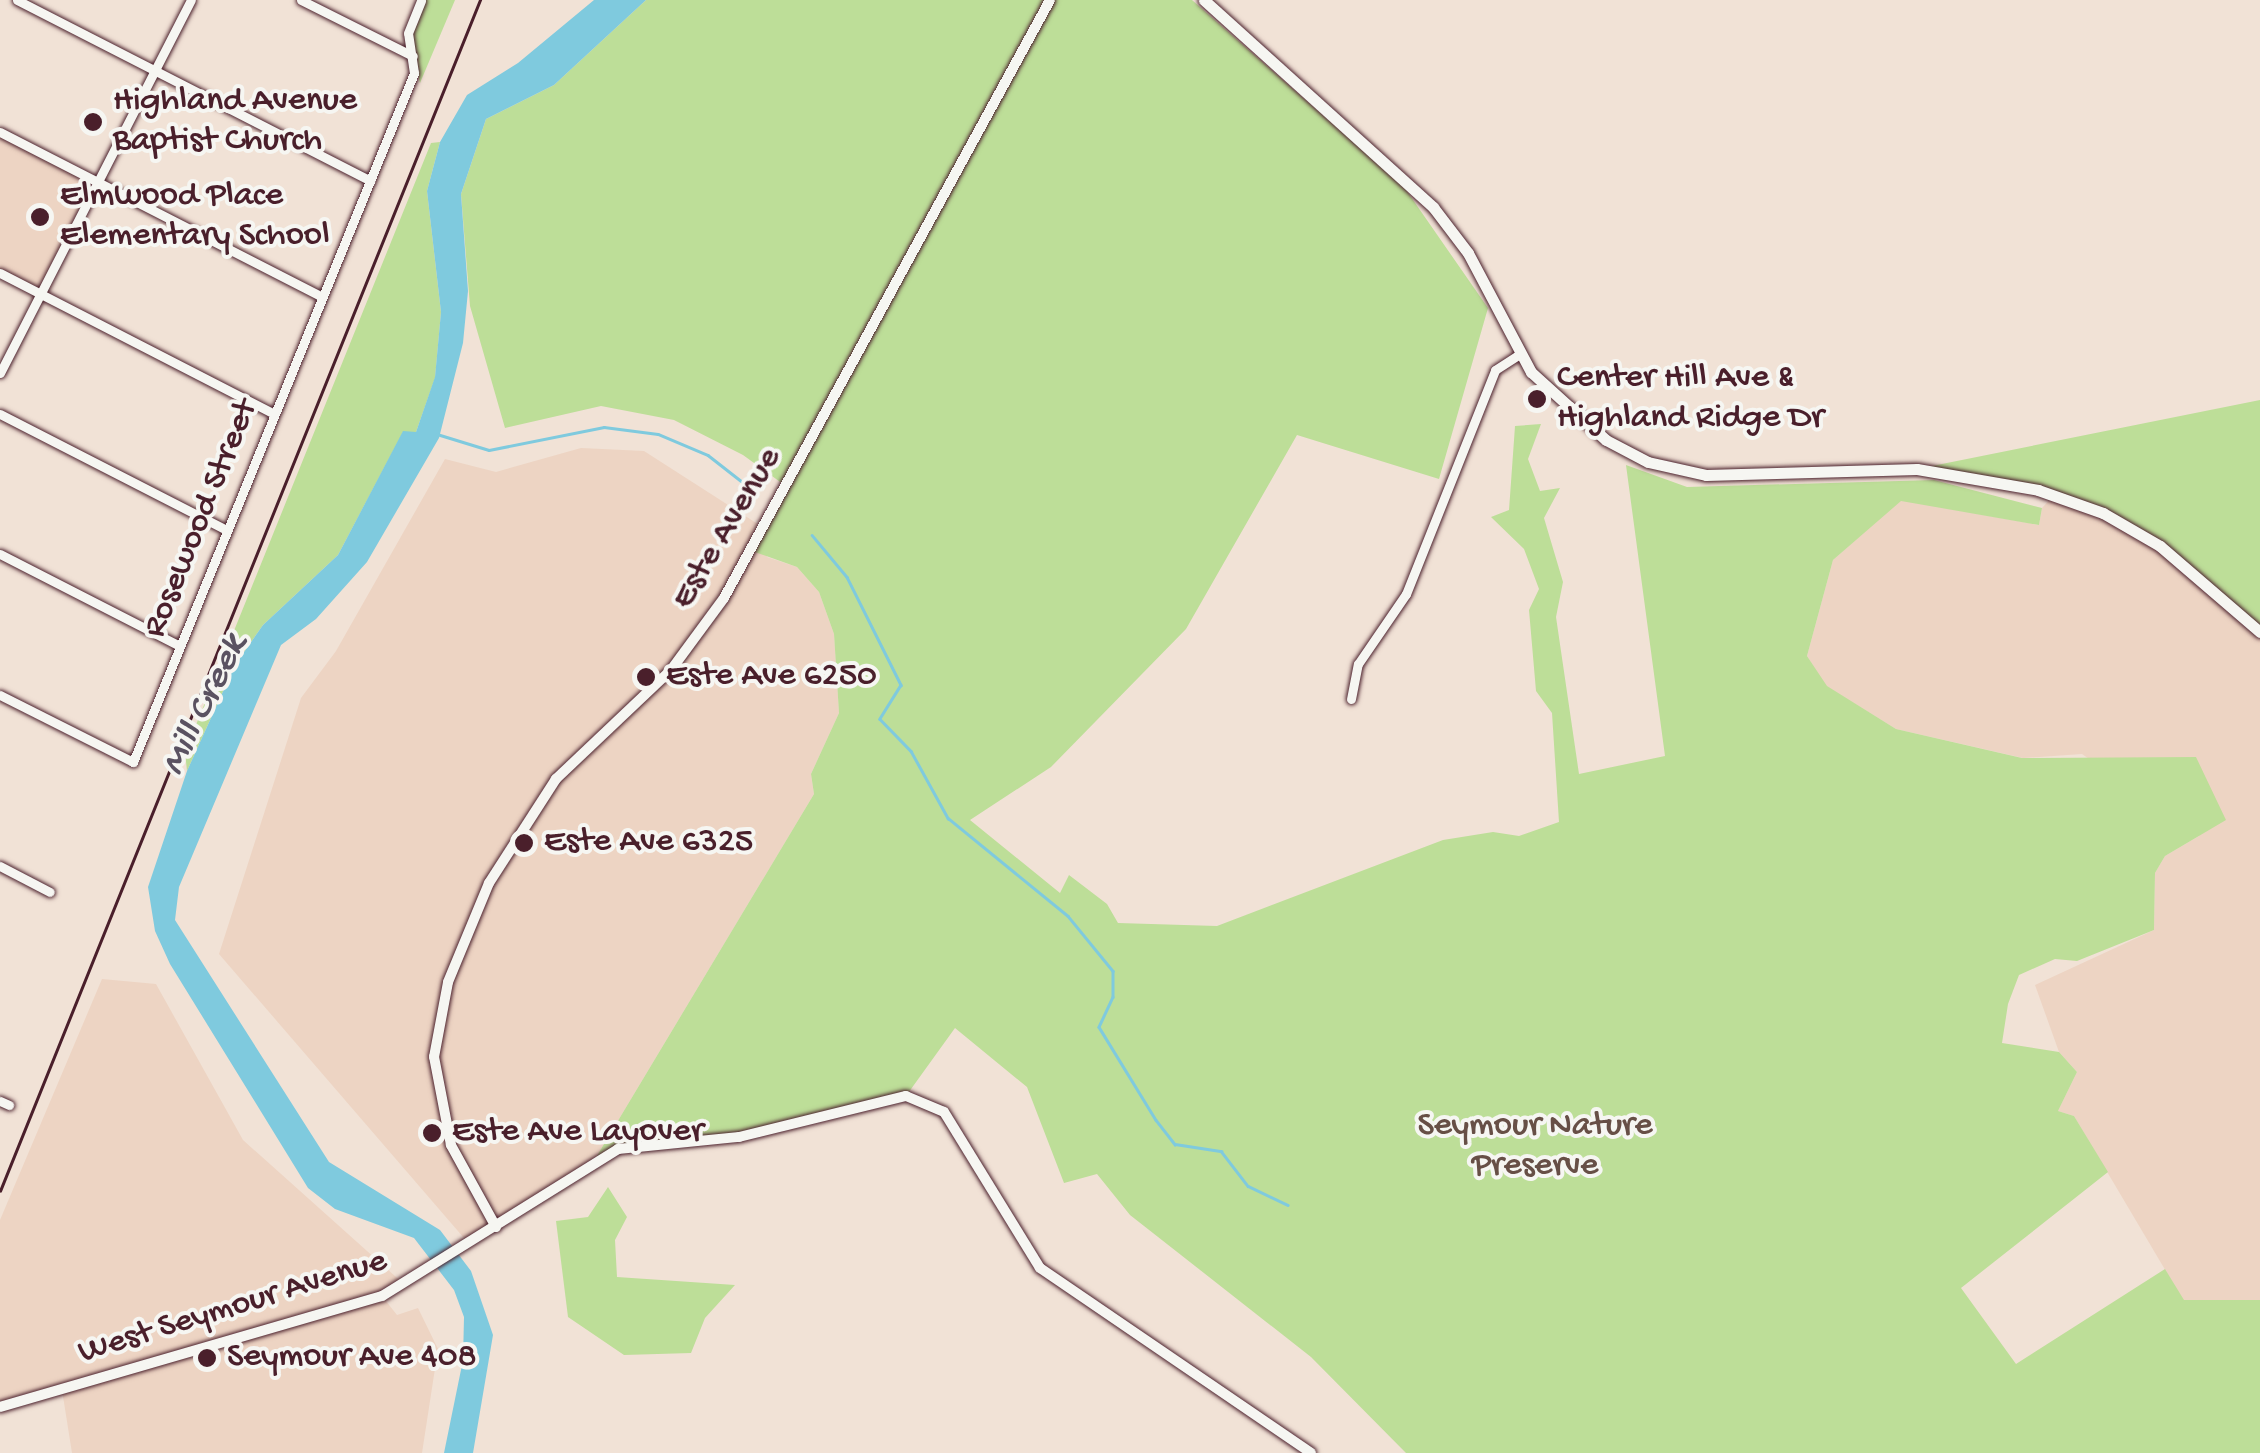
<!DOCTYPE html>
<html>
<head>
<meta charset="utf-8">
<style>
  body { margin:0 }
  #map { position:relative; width:2260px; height:1453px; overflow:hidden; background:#f1e2d6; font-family:"Gochi Hand",sans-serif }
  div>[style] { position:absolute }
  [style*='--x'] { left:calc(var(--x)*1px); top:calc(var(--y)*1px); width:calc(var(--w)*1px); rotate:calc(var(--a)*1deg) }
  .built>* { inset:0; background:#edd4c3 }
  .green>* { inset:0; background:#bdde98 }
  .water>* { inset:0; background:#7fcade }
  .stream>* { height:2.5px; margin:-1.25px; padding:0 1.25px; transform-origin:1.25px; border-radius:1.25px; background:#7fcade }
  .roads { filter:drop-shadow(0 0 2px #4a1f2b) drop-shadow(0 0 2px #4a1f2b) }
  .minor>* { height:9px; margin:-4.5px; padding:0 4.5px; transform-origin:4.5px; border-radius:4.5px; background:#f6f6f2 }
  .tertiary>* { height:10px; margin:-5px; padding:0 5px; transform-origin:5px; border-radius:5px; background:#f6f6f2 }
  .secondary>* { height:11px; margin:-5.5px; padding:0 5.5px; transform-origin:5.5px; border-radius:5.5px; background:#f6f6f2 }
  .rail>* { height:2.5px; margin:-1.25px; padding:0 1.25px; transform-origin:1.25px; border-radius:1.25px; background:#4a1f2b }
  .dots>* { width:28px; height:28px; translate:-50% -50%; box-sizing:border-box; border:5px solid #f6f6f2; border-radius:50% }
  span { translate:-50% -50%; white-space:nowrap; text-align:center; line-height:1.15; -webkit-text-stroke:8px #f6f6f2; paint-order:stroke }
  .poi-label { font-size:35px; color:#4a1f2b }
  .left { translate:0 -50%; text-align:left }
  .street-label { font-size:35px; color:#4a1f2b }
  .park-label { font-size:35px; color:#674f46 }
  .water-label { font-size:38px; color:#5a5261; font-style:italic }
</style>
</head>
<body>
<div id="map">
  <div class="built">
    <i style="clip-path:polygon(0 132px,98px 181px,40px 293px,0 273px)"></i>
    <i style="clip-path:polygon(581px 448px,644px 451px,764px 528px,767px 557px,797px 567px,819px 592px,834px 634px,839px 713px,811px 774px,814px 794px,592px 1164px,470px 1245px,219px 954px,301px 698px,336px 651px,445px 459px,496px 472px)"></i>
    <i style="clip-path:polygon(2054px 495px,2160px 546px,2260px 632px,2260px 1300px,2252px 1304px,2183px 1300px,2074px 1116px,2058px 1111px,2077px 1072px,2059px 1052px,2035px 985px,2154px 930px,2155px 873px,2165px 856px,2199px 836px,2082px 754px,2023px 758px,1896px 729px,1826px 686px,1807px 656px,1833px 560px,1901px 500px,2039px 525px,2042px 508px)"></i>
    <i style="clip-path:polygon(102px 979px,156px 984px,243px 1140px,405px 1285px,382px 1296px,397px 1315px,418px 1308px,438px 1349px,422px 1453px,72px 1453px,62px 1390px,0 1407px,0 1220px)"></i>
  </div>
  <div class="green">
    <i style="clip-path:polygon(421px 0,455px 0,420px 83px,408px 33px)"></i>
    <i style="clip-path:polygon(646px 0,1192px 0,1404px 187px,1488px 308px,1439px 479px,1297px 435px,1186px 629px,1051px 767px,970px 820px,1060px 893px,1069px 875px,1107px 904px,1118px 923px,1217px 926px,1443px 840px,1493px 832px,1519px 836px,1559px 822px,1552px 713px,1536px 691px,1529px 610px,1539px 589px,1524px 549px,1491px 517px,1509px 510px,1515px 426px,1541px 424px,1528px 459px,1540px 491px,1560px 488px,1544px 518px,1563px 582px,1556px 617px,1579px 774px,1665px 756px,1626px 465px,1687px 487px,1934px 480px,2042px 508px,2039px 525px,1901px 501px,1833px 560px,1807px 656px,1827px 686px,1896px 729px,2022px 758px,2196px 757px,2226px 820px,2165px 856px,2155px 873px,2154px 930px,2077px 961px,2055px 959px,2019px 975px,2008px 1004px,2002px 1043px,2059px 1052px,2077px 1072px,2058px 1111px,2074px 1116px,2108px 1172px,1961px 1288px,2016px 1364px,2165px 1269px,2184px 1300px,2260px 1300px,2260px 1453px,1406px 1453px,1311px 1357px,1130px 1215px,1097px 1174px,1064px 1183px,1027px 1087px,955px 1028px,906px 1096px,781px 1129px,651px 1141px,592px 1164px,814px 794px,811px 774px,839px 713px,834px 634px,819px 592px,797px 567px,752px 551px,787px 487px,743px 455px,674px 420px,601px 406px,505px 428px,470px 306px,461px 194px,486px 119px,554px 85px)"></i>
    <i style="clip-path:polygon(440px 142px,427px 191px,441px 312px,435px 378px,416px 432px,403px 432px,338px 555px,263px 625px,235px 665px,187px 771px,185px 752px,431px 143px)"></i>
    <i style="clip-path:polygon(2260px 400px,2260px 632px,2188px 566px,2071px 500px,1917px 469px)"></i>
    <i style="clip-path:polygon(608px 1187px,627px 1217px,615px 1240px,617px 1277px,735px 1285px,705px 1318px,691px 1353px,624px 1355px,568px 1317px,556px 1221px,588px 1217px)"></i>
  </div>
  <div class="water">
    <i style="clip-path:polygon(594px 0,646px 0,554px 85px,486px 119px,461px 194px,468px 291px,463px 343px,439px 438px,367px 562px,316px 619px,281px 645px,179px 887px,175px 920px,329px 1162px,440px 1230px,471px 1271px,493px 1335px,473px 1453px,444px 1453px,463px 1360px,464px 1317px,454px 1290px,414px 1238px,335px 1209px,308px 1188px,170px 964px,155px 931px,148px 887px,187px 771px,235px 665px,263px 625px,338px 555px,403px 431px,416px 432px,435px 377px,441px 312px,427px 191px,440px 142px,467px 95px,518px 63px)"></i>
  </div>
  <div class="stream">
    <i style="--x:437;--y:434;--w:54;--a:17.1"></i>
    <i style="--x:489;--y:450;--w:117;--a:-11.3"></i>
    <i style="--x:604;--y:427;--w:54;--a:7.4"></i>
    <i style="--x:658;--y:434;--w:54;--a:22.8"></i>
    <i style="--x:708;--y:455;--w:47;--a:38.1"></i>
    <i style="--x:812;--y:535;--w:55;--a:50.2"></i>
    <i style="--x:847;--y:577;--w:121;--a:63.4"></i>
    <i style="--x:901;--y:685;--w:40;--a:122"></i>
    <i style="--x:880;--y:719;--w:45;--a:45.9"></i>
    <i style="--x:911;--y:751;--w:77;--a:61.1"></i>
    <i style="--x:948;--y:818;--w:155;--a:39.2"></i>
    <i style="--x:1068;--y:916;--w:71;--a:50.7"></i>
    <i style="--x:1113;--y:971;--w:26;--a:90"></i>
    <i style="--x:1113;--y:997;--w:33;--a:115"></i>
    <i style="--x:1099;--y:1027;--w:109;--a:58.5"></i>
    <i style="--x:1156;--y:1120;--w:31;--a:52"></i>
    <i style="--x:1175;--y:1144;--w:47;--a:8.7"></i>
    <i style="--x:1221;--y:1151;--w:44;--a:52.4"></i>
    <i style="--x:1248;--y:1186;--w:44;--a:25.4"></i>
  </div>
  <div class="roads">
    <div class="minor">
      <i style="--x:17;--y:0;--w:397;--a:27.1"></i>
      <i style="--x:301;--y:0;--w:125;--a:26.6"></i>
      <i style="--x:0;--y:132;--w:360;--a:27.1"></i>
      <i style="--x:0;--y:273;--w:308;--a:27.2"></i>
      <i style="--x:0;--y:373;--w:419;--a:-62.9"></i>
      <i style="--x:0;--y:414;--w:255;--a:27.1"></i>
      <i style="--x:0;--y:554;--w:202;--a:27.1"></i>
      <i style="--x:0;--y:695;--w:149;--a:26.7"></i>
      <i style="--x:133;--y:762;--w:744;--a:-67.81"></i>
      <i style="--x:414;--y:73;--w:40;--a:-98.5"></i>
      <i style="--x:408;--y:33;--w:35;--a:-68"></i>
      <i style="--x:1351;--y:699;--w:36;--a:-79"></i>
      <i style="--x:1358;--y:664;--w:85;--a:-55.6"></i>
      <i style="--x:1406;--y:594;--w:241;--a:-68.3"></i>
      <i style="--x:1495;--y:370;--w:30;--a:-33"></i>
      <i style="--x:0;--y:866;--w:56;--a:27.5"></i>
      <i style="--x:0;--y:1101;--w:10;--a:24"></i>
    </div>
    <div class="tertiary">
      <i style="--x:496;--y:1227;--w:94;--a:-118.8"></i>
      <i style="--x:451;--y:1145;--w:90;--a:-100.9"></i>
      <i style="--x:434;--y:1057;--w:76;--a:-79.4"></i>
      <i style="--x:448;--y:982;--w:107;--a:-67.5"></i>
      <i style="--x:489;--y:883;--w:124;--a:-57.2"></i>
      <i style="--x:556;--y:779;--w:158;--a:-43.5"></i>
      <i style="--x:671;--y:670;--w:89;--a:-53.6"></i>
      <i style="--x:724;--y:598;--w:681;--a:-61.4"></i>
      <i style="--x:0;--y:1407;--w:398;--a:-16.2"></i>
      <i style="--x:382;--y:1296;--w:278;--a:-31.9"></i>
      <i style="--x:618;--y:1149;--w:122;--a:-5.7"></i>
      <i style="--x:739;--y:1137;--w:172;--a:-13.8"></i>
      <i style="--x:906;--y:1096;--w:41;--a:22.8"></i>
      <i style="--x:944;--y:1112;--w:183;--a:58.4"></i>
      <i style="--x:1040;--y:1268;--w:328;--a:34.3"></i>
    </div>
    <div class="secondary">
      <i style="--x:1204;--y:0;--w:309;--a:42.1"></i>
      <i style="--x:1433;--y:207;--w:58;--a:52.7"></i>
      <i style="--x:1468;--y:253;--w:135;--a:62.1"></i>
      <i style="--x:1531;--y:372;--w:101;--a:42.2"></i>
      <i style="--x:1606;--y:440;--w:47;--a:27.6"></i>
      <i style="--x:1648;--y:462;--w:59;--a:12.6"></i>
      <i style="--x:1706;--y:475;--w:211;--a:-1.6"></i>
      <i style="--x:1917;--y:469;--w:123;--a:9.8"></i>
      <i style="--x:2038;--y:490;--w:69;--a:19.5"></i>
      <i style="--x:2103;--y:513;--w:66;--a:30.1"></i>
      <i style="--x:2160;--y:546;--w:132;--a:40.7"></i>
    </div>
  </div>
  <div class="rail">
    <i style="--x:0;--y:1191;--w:1284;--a:-68.05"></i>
  </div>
  <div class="dots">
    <i style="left:93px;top:122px;background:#4a1f2b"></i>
    <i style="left:40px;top:217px;background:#4a1f2b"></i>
    <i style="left:1537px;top:399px;background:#4a1f2b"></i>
    <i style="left:646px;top:677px;background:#4a1f2b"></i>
    <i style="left:524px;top:843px;background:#4a1f2b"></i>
    <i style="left:432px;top:1133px;background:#4a1f2b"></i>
    <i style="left:207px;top:1358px;background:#4a1f2b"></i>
  </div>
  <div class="poi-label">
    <span class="left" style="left:113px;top:122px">Highland Avenue<br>Baptist Church</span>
    <span class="left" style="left:60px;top:217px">Elmwood Place<br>Elementary School</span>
    <span class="left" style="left:1557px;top:399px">Center Hill Ave &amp;<br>Highland Ridge Dr</span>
    <span class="left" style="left:666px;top:677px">Este Ave 6250</span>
    <span class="left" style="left:544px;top:843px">Este Ave 6325</span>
    <span class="left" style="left:452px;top:1133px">Este Ave Layover</span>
    <span class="left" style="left:227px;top:1358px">Seymour Ave 408</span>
  </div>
  <div class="street-label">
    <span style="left:202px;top:519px;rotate:-68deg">Rosewood Street</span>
    <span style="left:728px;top:529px;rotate:-59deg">Este Avenue</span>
    <span style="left:233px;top:1308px;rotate:-17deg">West Seymour Avenue</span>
  </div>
  <div class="park-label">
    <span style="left:1535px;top:1147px">Seymour Nature<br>Preserve</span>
  </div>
  <div class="water-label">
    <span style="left:206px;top:706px;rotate:-64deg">Mill Creek</span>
  </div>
</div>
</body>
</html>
